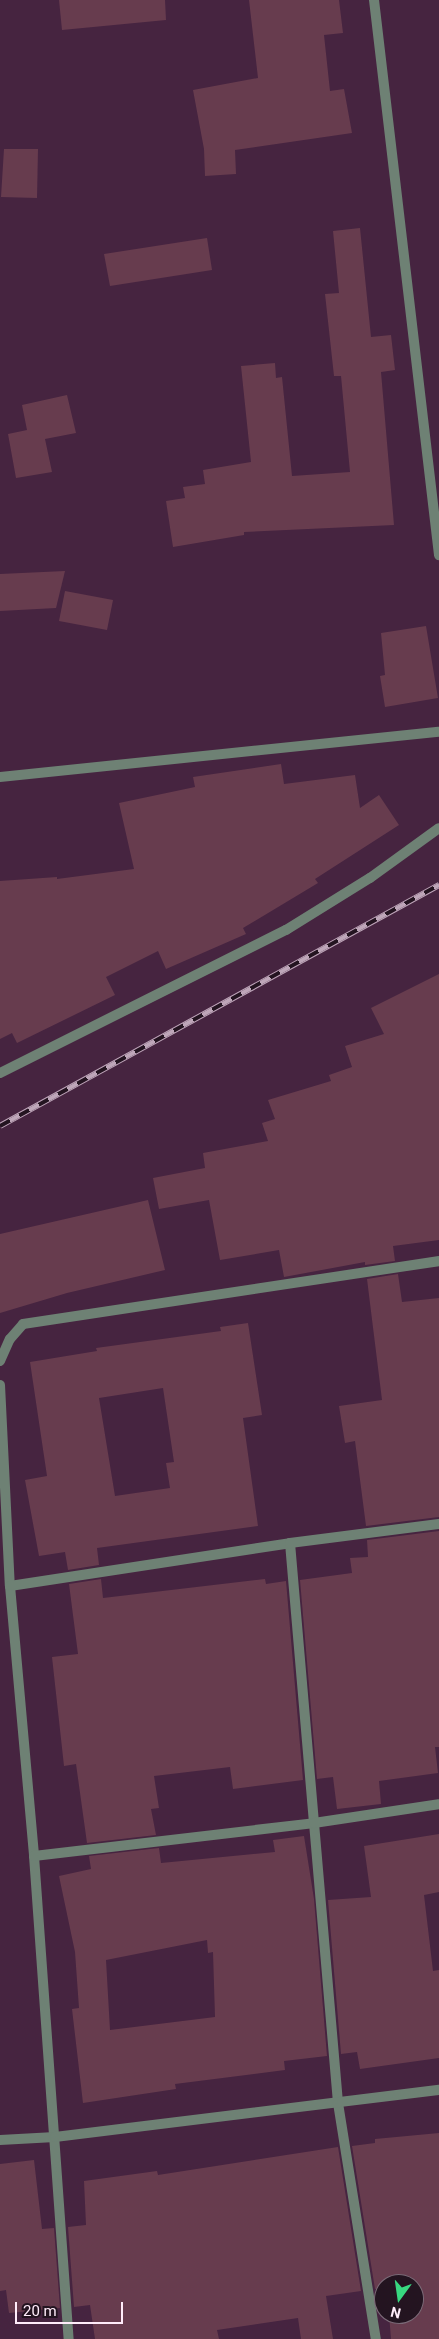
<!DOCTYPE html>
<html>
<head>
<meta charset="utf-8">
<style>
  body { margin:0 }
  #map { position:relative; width:439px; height:2339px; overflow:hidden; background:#462440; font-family:Roboto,sans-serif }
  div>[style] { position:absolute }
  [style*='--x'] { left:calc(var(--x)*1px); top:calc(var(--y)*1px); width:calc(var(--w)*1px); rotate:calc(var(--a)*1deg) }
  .building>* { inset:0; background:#673c4e }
  .minor>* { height:10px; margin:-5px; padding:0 5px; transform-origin:5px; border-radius:5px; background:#6e8174 }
  .rail>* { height:5.5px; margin-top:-2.75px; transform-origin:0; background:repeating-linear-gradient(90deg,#231420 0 11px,#bea6b9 0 22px); box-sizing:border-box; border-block:1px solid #bea6b9 }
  span { translate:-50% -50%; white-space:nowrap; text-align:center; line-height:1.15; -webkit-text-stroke:4px #231420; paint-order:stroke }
  .north { position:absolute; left:374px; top:2274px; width:50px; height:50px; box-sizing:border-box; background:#231420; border:1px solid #7b6a77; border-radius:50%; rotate:194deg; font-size:14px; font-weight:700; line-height:20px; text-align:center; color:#ffecfa }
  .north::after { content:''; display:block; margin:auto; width:18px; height:22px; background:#38d880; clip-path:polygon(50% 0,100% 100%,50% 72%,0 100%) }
  .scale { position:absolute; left:15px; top:2302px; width:108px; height:22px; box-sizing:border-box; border:2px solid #ffecfa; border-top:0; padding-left:6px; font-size:15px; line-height:18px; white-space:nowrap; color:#ffecfa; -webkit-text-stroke:4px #231420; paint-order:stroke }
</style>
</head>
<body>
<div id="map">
  <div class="building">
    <i style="clip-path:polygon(59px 0,165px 0,166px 20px,62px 30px)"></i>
    <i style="clip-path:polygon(249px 0,339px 0,343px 33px,324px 35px,330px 91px,344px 89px,352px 133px,235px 150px,236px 174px,205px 176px,204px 149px,193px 90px,258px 78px)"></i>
    <i style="clip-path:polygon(4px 149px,38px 149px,37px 198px,1px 197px)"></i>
    <i style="clip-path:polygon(360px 228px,371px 337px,391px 335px,395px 370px,381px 372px,394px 525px,244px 532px,244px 535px,173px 547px,166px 501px,185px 498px,183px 487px,205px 484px,203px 470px,251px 462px,241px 366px,275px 363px,276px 378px,282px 377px,292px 476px,350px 472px,341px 376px,334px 376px,325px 294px,339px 293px,333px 231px)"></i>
    <i style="clip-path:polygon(207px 238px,212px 270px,110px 286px,104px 254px)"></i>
    <i style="clip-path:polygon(67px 395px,76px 433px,45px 439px,52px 472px,16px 478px,8px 434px,27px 430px,22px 405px)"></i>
    <i style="clip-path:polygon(65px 571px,56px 608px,0 611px,0 574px)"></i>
    <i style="clip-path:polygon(65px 591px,113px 600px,107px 630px,59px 621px)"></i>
    <i style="clip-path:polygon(426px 626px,438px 698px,385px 707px,380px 676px,385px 675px,381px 633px)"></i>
    <i style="clip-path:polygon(281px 764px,284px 784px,355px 775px,360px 808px,379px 795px,399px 825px,315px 879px,318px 883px,243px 928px,246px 934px,166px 969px,158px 951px,106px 977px,115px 995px,17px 1043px,12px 1033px,0 1039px,0 881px,57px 877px,57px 879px,134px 869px,119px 803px,195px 787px,193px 777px)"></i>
    <i style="clip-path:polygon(439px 974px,439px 1240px,393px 1246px,395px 1261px,365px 1265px,365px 1262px,284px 1277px,279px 1250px,220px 1260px,209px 1200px,159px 1209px,153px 1178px,205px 1168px,203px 1153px,268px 1141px,262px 1123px,275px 1119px,268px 1100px,331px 1081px,329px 1075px,352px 1067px,345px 1046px,384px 1034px,371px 1008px)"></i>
    <i style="clip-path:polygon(148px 1200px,165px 1270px,67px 1293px,0 1313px,0 1234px)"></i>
    <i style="clip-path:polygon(398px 1274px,402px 1302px,439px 1298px,439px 1517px,366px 1526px,355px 1441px,345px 1443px,339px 1406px,382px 1400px,367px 1279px)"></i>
    <i style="clip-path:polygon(evenodd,248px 1323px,262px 1415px,243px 1418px,258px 1526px,97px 1548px,99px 1565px,68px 1570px,65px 1552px,39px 1556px,25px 1480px,47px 1476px,30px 1362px,97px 1351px,96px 1348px,221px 1331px,220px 1327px,248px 1323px,163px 1388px,174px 1462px,166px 1463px,170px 1488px,115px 1496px,99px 1398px,163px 1388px)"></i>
    <i style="clip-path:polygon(439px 1531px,439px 1747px,435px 1747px,438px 1773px,379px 1781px,381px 1804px,337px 1809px,333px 1777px,317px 1779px,300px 1580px,352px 1573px,350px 1558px,368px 1557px,367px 1540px)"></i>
    <i style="clip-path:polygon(101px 1579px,103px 1598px,265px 1579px,266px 1584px,286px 1581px,303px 1780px,233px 1789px,230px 1767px,154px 1776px,159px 1808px,151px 1809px,156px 1835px,87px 1843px,76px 1764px,64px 1766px,52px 1657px,78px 1654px,69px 1584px)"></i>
    <i style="clip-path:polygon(439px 1834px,439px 1892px,424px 1895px,433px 1971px,439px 1970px,439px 2058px,360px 2069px,357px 2052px,341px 2054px,328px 1900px,371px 1897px,364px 1846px)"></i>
    <i style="clip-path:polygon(evenodd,304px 1836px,314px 1899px,327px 2056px,284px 2061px,285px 2070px,175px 2084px,176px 2089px,83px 2103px,72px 2009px,79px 2008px,75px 1952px,59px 1876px,91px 1869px,89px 1856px,159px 1848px,161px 1863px,275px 1852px,273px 1840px,304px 1836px,207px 1940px,208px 1953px,213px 1952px,215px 2017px,110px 2030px,106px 1960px,207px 1940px)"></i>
    <i style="clip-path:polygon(439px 2133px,439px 2339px,391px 2339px,389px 2314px,414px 2314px,414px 2284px,384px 2284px,384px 2294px,383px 2288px,375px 2289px,352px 2146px,375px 2143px,375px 2139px)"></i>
    <i style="clip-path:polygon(338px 2147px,361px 2291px,326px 2296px,333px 2339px,301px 2339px,298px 2318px,217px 2330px,219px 2339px,95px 2339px,90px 2305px,74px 2307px,68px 2227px,86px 2225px,84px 2181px,157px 2171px,158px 2175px)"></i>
    <i style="clip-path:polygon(34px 2160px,42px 2229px,54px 2228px,60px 2308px,9px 2313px,6px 2290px,0 2291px,0 2164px)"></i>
  </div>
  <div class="minor">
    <i style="--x:374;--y:0;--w:559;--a:83.32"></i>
    <i style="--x:0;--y:777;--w:441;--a:-5.9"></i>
    <i style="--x:0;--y:1073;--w:320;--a:-26.6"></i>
    <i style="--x:286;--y:930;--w:99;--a:-31.8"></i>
    <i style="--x:370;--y:878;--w:85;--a:-35.9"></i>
    <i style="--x:0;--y:1361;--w:24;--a:-66"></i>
    <i style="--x:10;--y:1339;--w:20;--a:-49"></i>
    <i style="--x:23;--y:1324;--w:421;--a:-8.6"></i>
    <i style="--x:0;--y:1385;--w:201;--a:87.2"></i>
    <i style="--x:10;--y:1586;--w:271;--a:84.9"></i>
    <i style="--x:34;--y:1856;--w:484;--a:85.9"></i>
    <i style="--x:290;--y:1543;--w:562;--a:85.1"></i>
    <i style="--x:338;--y:2103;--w:239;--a:80.9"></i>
    <i style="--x:10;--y:1586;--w:283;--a:-8.7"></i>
    <i style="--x:290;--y:1543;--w:150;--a:-7.3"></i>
    <i style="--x:34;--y:1856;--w:282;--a:-6.7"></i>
    <i style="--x:314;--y:1823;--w:126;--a:-8.6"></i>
    <i style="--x:0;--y:2140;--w:55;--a:-3.1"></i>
    <i style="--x:55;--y:2137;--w:387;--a:-7"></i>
  </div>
  <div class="rail">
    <i style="--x:0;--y:1126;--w:501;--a:-28.77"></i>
  </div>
  <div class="north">N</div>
  <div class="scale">20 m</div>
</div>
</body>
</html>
